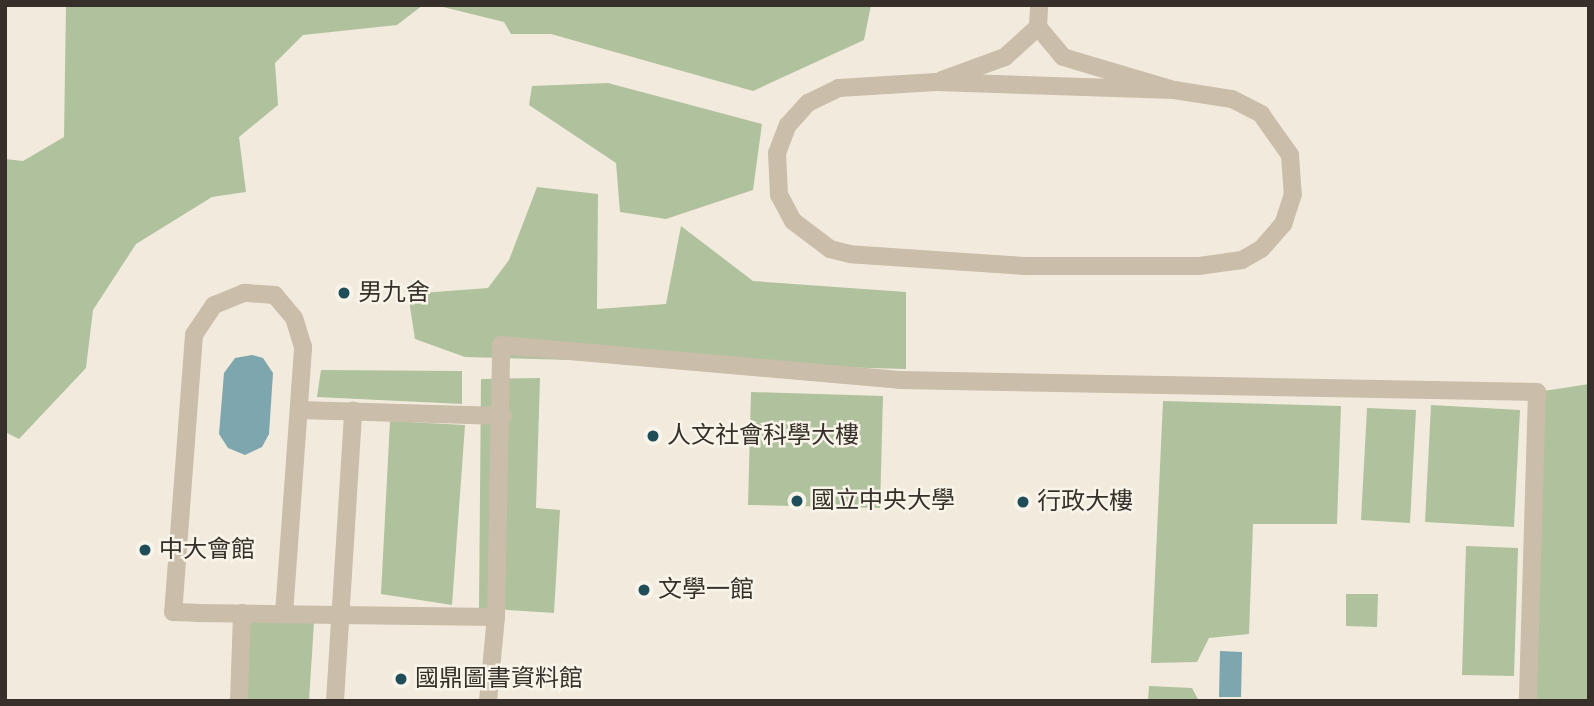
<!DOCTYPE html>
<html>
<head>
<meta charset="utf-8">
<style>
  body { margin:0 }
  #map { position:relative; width:1594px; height:706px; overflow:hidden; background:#f2ebdd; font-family:Karla,"Noto Sans TC",sans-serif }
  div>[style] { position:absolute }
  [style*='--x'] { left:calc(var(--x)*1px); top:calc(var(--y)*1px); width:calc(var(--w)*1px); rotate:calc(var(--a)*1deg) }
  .green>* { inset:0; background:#b0c19e }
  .water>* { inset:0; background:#7da6ae }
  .minor>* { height:18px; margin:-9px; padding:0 9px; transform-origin:9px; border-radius:9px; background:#cabda9 }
  .dots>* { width:19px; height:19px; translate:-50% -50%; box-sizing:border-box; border:4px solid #f9f4ea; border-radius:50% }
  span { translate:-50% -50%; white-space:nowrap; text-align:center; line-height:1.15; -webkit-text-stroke:5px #f9f4ea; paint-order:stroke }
  .poi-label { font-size:24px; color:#372f29 }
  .left { translate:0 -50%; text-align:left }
  .frame { position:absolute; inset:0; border:7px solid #372f29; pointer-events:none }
</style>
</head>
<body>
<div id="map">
  <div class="green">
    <i style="clip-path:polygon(66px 5px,423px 5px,397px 25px,303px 35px,275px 63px,278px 105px,239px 137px,246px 192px,212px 197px,136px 244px,93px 310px,86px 368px,19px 439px,5px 432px,5px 159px,23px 161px,64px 137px)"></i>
    <i style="clip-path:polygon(435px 5px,871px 5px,864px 40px,753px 91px,551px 34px,511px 34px,504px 22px)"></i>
    <i style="clip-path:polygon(608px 83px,762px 124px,753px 190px,666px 219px,620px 212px,616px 163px,529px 105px,532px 86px)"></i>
    <i style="clip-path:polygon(537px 187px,598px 194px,597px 309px,666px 304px,681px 226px,753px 281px,906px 292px,906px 369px,465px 357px,415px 339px,408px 294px,488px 288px,509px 260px)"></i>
    <i style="clip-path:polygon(321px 370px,462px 371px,462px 404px,317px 397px)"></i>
    <i style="clip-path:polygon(540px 378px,536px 508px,560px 510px,554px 613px,479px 608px,481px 379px)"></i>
    <i style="clip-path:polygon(1589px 384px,1589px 701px,1529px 701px,1537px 392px)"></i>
    <i style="clip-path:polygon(751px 392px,883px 396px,880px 508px,748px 505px)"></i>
    <i style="clip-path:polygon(1163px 401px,1341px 406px,1337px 524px,1253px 524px,1249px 634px,1209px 638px,1197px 662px,1151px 663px)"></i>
    <i style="clip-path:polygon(1431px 405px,1520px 410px,1514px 527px,1425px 522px)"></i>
    <i style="clip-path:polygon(1367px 408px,1416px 410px,1410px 523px,1361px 520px)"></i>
    <i style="clip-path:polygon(390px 421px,465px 425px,452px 605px,381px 594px)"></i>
    <i style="clip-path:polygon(1466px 546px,1518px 548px,1514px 676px,1462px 675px)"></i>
    <i style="clip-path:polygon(1346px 594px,1378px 594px,1377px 627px,1346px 626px)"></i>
    <i style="clip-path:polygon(250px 619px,314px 622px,309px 701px,247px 701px)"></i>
    <i style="clip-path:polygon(1149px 686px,1192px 688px,1199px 701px,1148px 701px)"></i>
  </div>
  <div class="water">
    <i style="clip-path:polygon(252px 355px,263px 358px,273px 373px,269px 434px,262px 447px,245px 455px,228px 448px,219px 434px,224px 373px,235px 358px)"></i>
    <i style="clip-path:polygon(1220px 651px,1242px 652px,1241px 697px,1219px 697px)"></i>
  </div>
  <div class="minor">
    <i style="--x:1038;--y:27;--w:39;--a:50"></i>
    <i style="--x:1063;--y:57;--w:116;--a:16.6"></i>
    <i style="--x:1174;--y:90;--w:59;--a:8.8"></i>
    <i style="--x:1232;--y:99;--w:33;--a:27"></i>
    <i style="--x:1261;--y:114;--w:50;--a:54.7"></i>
    <i style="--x:1290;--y:155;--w:39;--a:86"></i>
    <i style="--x:1293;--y:194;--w:32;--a:108"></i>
    <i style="--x:1283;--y:224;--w:33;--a:131"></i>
    <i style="--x:1261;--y:249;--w:22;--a:150"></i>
    <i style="--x:1242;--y:260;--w:43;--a:172.1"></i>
    <i style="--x:1199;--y:266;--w:175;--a:180"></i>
    <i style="--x:1024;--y:266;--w:174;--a:-176.1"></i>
    <i style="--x:850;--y:254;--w:21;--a:-166"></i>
    <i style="--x:830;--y:249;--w:46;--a:-142.9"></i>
    <i style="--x:793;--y:221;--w:30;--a:-118"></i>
    <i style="--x:779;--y:195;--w:42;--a:-92.7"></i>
    <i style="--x:777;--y:153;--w:30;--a:-69"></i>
    <i style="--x:788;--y:125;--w:30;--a:-48"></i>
    <i style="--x:808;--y:103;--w:34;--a:-26"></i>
    <i style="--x:839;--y:88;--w:97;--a:-3.5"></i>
    <i style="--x:936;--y:82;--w:238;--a:1.9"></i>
    <i style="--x:1038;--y:27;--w:22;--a:-87"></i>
    <i style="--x:942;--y:80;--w:67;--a:-20.1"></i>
    <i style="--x:1005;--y:57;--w:45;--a:-42.3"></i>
    <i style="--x:299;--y:410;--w:204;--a:1.7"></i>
    <i style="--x:284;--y:614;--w:268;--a:-85.9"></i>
    <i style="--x:303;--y:347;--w:30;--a:-107"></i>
    <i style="--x:294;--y:318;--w:30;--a:-130"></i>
    <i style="--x:275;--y:295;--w:31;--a:-176"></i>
    <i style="--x:244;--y:293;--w:32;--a:158"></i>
    <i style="--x:214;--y:305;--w:36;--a:124"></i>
    <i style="--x:194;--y:335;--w:278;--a:94.3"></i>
    <i style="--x:173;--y:612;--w:23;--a:2"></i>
    <i style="--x:196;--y:613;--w:142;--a:0.8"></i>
    <i style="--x:338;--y:615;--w:158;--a:0.7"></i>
    <i style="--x:239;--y:701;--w:88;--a:-88"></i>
    <i style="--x:335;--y:701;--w:291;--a:-86.4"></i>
    <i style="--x:488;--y:701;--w:84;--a:-84.6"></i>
    <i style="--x:496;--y:617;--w:272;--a:-88.9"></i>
    <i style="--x:501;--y:345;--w:400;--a:5"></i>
    <i style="--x:899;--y:380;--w:638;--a:1.08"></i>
    <i style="--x:1537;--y:392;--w:309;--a:91.7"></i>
  </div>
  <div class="dots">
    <i style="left:344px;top:293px;background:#1f4d58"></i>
    <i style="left:653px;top:436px;background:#1f4d58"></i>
    <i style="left:797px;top:501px;background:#1f4d58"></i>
    <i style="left:1023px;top:502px;background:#1f4d58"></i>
    <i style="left:145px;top:550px;background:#1f4d58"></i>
    <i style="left:644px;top:590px;background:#1f4d58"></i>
    <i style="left:401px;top:679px;background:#1f4d58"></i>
  </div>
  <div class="poi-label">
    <span class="left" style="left:358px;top:293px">男九舍</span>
    <span class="left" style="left:667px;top:436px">人文社會科學大樓</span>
    <span class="left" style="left:811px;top:501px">國立中央大學</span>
    <span class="left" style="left:1037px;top:502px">行政大樓</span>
    <span class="left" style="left:159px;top:550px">中大會館</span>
    <span class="left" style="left:658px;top:590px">文學一館</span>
    <span class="left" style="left:415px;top:679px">國鼎圖書資料館</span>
  </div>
  <div class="frame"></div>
</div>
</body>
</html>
